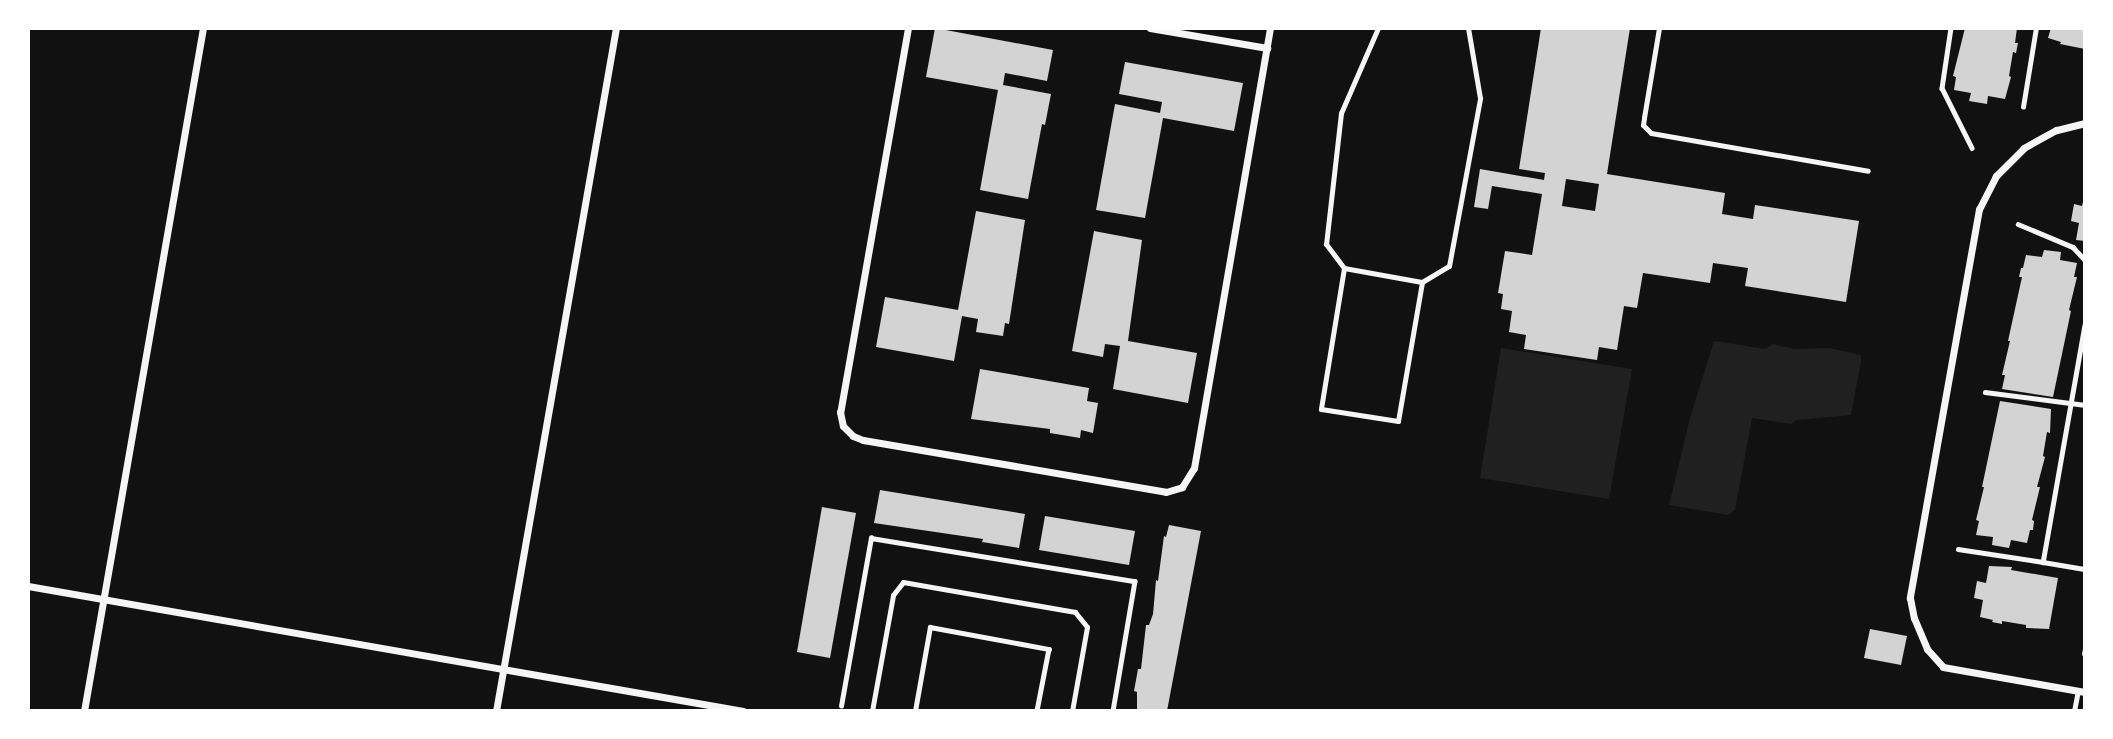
<!DOCTYPE html>
<html>
<head>
<meta charset="utf-8">
<style>
  body { margin:0 }
  #map { position:relative; width:2113px; height:739px; overflow:hidden; background:#111; font-family:"Asap Condensed",sans-serif }
  div>[style] { position:absolute }
  [style*='--x'] { left:calc(var(--x)*1px); top:calc(var(--y)*1px); width:calc(var(--w)*1px); rotate:calc(var(--a)*1deg) }
  .green>* { inset:0; background:#202020 }
  .building>* { inset:0; background:#d3d3d3 }
  .path>* { height:4.5px; margin:-2.25px; padding:0 2.25px; transform-origin:2.25px; border-radius:2.25px; background:#f5f5f5 }
  .service>* { height:5px; margin:-2.5px; padding:0 2.5px; transform-origin:2.5px; border-radius:2.5px; background:#f5f5f5 }
  .minor>* { height:7px; margin:-3.5px; padding:0 3.5px; transform-origin:3.5px; border-radius:3.5px; background:#f5f5f5 }
  span { translate:-50% -50%; white-space:nowrap; text-align:center; line-height:1.15; -webkit-text-stroke:5px #fff; paint-order:stroke }
  .frame { position:absolute; inset:0; border:30px solid #fff; pointer-events:none }
</style>
</head>
<body>
<div id="map">
  <div class="green">
    <i style="clip-path:polygon(1714px 341px,1765px 349px,1773px 344px,1794px 349px,1829px 348px,1861px 355px,1861px 361px,1851px 415px,1797px 420px,1791px 424px,1752px 418px,1735px 510px,1728px 515px,1669px 505px,1690px 418px)"></i>
    <i style="clip-path:polygon(1501px 348px,1632px 369px,1609px 499px,1480px 478px)"></i>
  </div>
  <div class="building">
    <i style="clip-path:polygon(935px 28px,1053px 50px,1047px 81px,1005px 73px,1003px 85px,1051px 94px,1045px 125px,1042px 124px,1028px 199px,980px 190px,998px 90px,926px 77px)"></i>
    <i style="clip-path:polygon(evenodd,1541px 28px,1630px 28px,1607px 174px,1725px 193px,1722px 214px,1753px 219px,1755px 205px,1859px 221px,1846px 302px,1745px 286px,1748px 268px,1713px 263px,1710px 283px,1643px 273px,1637px 308px,1624px 306px,1617px 350px,1599px 347px,1597px 360px,1524px 349px,1526px 335px,1509px 332px,1512px 311px,1501px 309px,1503px 294px,1498px 293px,1505px 251px,1532px 255px,1542px 194px,1492px 186px,1488px 209px,1474px 207px,1480px 169px,1544px 180px,1545px 173px,1519px 169px,1541px 28px,1566px 179px,1599px 184px,1595px 211px,1562px 206px,1566px 179px)"></i>
    <i style="clip-path:polygon(1965px 28px,2017px 28px,2015px 43px,2018px 43px,2016px 53px,2013px 52px,2009px 76px,2011px 77px,2005px 99px,1988px 96px,1987px 104px,1969px 101px,1971px 93px,1954px 90px,1956px 77px,1953px 76px)"></i>
    <i style="clip-path:polygon(2051px 28px,2085px 28px,2085px 49px,2060px 44px,2061px 42px,2048px 38px)"></i>
    <i style="clip-path:polygon(1125px 62px,1243px 83px,1234px 131px,1163px 118px,1145px 218px,1096px 210px,1115px 104px,1160px 113px,1162px 102px,1119px 94px)"></i>
    <i style="clip-path:polygon(2084px 197px,2085px 197px,2085px 241px,2076px 240px,2079px 223px,2071px 221px,2074px 204px,2082px 206px)"></i>
    <i style="clip-path:polygon(976px 211px,1025px 220px,1009px 324px,1005px 323px,1003px 336px,976px 332px,978px 319px,962px 316px,954px 361px,876px 347px,885px 297px,958px 310px)"></i>
    <i style="clip-path:polygon(1094px 231px,1142px 240px,1128px 341px,1197px 353px,1188px 403px,1113px 389px,1120px 346px,1105px 344px,1103px 357px,1072px 351px)"></i>
    <i style="clip-path:polygon(2044px 250px,2061px 252px,2060px 260px,2077px 263px,2074px 277px,2077px 277px,2069px 310px,2071px 311px,2053px 397px,2002px 389px,2005px 375px,2002px 375px,2010px 341px,2008px 341px,2022px 277px,2019px 277px,2021px 268px,2023px 268px,2026px 255px,2042px 257px)"></i>
    <i style="clip-path:polygon(980px 369px,1089px 388px,1087px 401px,1098px 403px,1093px 433px,1081px 430px,1080px 438px,1050px 433px,1050px 429px,971px 419px)"></i>
    <i style="clip-path:polygon(2000px 401px,2051px 409px,2050px 433px,2047px 432px,2043px 456px,2045px 457px,2037px 487px,2040px 487px,2032px 520px,2034px 521px,2033px 530px,2030px 530px,2027px 543px,2011px 540px,2009px 548px,1992px 545px,1993px 537px,1976px 535px,1979px 521px,1976px 520px,1984px 487px,1982px 487px)"></i>
    <i style="clip-path:polygon(880px 490px,1025px 514px,1019px 548px,982px 542px,983px 539px,874px 523px)"></i>
    <i style="clip-path:polygon(822px 507px,856px 513px,830px 658px,797px 652px)"></i>
    <i style="clip-path:polygon(1045px 516px,1135px 531px,1129px 565px,1039px 550px)"></i>
    <i style="clip-path:polygon(1169px 525px,1201px 531px,1167px 711px,1137px 711px,1137px 692px,1134px 691px,1138px 669px,1141px 669px,1146px 625px,1149px 625px,1153px 614px,1156px 580px,1158px 581px,1164px 536px,1166px 537px)"></i>
    <i style="clip-path:polygon(1989px 566px,2012px 567px,2011px 570px,2058px 578px,2049px 629px,2026px 628px,2026px 625px,2002px 621px,2002px 624px,1992px 622px,1993px 620px,1980px 617px,1983px 600px,1974px 598px,1977px 581px,1986px 583px)"></i>
    <i style="clip-path:polygon(1870px 629px,1907px 636px,1901px 665px,1864px 658px)"></i>
  </div>
  <div class="path">
    <i style="--x:1951;--y:28;--w:61;--a:98.5"></i>
    <i style="--x:1942;--y:88;--w:67;--a:63.4"></i>
    <i style="--x:2023;--y:107;--w:80;--a:-80.7"></i>
    <i style="--x:2018;--y:224;--w:60;--a:22.7"></i>
    <i style="--x:2073;--y:247;--w:18;--a:47"></i>
    <i style="--x:2085;--y:325;--w:241;--a:100"></i>
    <i style="--x:2043;--y:562;--w:43;--a:9.5"></i>
    <i style="--x:1985;--y:392;--w:101;--a:7.4"></i>
    <i style="--x:1958;--y:549;--w:86;--a:8.7"></i>
    <i style="--x:2084;--y:654;--w:5;--a:-79"></i>
    <i style="--x:841;--y:706;--w:171;--a:-79.9"></i>
    <i style="--x:871;--y:538;--w:267;--a:9.3"></i>
    <i style="--x:1135;--y:581;--w:132;--a:99.6"></i>
    <i style="--x:915;--y:711;--w:85;--a:-79.9"></i>
    <i style="--x:930;--y:627;--w:121;--a:10.5"></i>
    <i style="--x:1049;--y:649;--w:63;--a:101"></i>
  </div>
  <div class="service">
    <i style="--x:1378;--y:28;--w:93;--a:113.5"></i>
    <i style="--x:1341;--y:113;--w:132;--a:96.5"></i>
    <i style="--x:1326;--y:244;--w:30;--a:53"></i>
    <i style="--x:1344;--y:268;--w:79;--a:10.2"></i>
    <i style="--x:1422;--y:282;--w:31;--a:-31"></i>
    <i style="--x:1449;--y:266;--w:171;--a:-79.5"></i>
    <i style="--x:1480;--y:98;--w:71;--a:-99.7"></i>
    <i style="--x:1659;--y:28;--w:91;--a:99.5"></i>
    <i style="--x:1644;--y:118;--w:7;--a:98"></i>
    <i style="--x:1643;--y:125;--w:11;--a:45"></i>
    <i style="--x:1651;--y:133;--w:220;--a:9.9"></i>
    <i style="--x:1344;--y:268;--w:143;--a:99.3"></i>
    <i style="--x:1321;--y:409;--w:78;--a:8.9"></i>
    <i style="--x:1398;--y:421;--w:141;--a:-80.2"></i>
    <i style="--x:872;--y:711;--w:118;--a:-79.7"></i>
    <i style="--x:893;--y:595;--w:16;--a:-52"></i>
    <i style="--x:903;--y:582;--w:175;--a:9.9"></i>
    <i style="--x:1075;--y:612;--w:19;--a:51"></i>
    <i style="--x:1087;--y:627;--w:85;--a:100.1"></i>
    <i style="--x:2074;--y:711;--w:20;--a:-79"></i>
  </div>
  <div class="minor">
    <i style="--x:908;--y:28;--w:390;--a:100"></i>
    <i style="--x:840;--y:412;--w:14;--a:78"></i>
    <i style="--x:843;--y:426;--w:14;--a:45"></i>
    <i style="--x:853;--y:436;--w:11;--a:22"></i>
    <i style="--x:863;--y:440;--w:307;--a:9.7"></i>
    <i style="--x:1166;--y:492;--w:17;--a:-17"></i>
    <i style="--x:1182;--y:487;--w:22;--a:-58"></i>
    <i style="--x:1194;--y:468;--w:447;--a:-80.2"></i>
    <i style="--x:1150;--y:28;--w:119;--a:9.7"></i>
    <i style="--x:2085;--y:123;--w:30;--a:166"></i>
    <i style="--x:2056;--y:130;--w:37;--a:151"></i>
    <i style="--x:2024;--y:148;--w:40;--a:135"></i>
    <i style="--x:1996;--y:176;--w:37;--a:117"></i>
    <i style="--x:1979;--y:209;--w:395;--a:100.1"></i>
    <i style="--x:1910;--y:598;--w:20;--a:79"></i>
    <i style="--x:1914;--y:618;--w:34;--a:67"></i>
    <i style="--x:1927;--y:649;--w:24;--a:48"></i>
    <i style="--x:1943;--y:667;--w:144;--a:10"></i>
    <i style="--x:28;--y:586;--w:726;--a:9.92"></i>
    <i style="--x:84;--y:711;--w:693;--a:-80.12"></i>
    <i style="--x:496;--y:711;--w:693;--a:-80.04"></i>
  </div>
  <div class="frame"></div>
</div>
</body>
</html>
